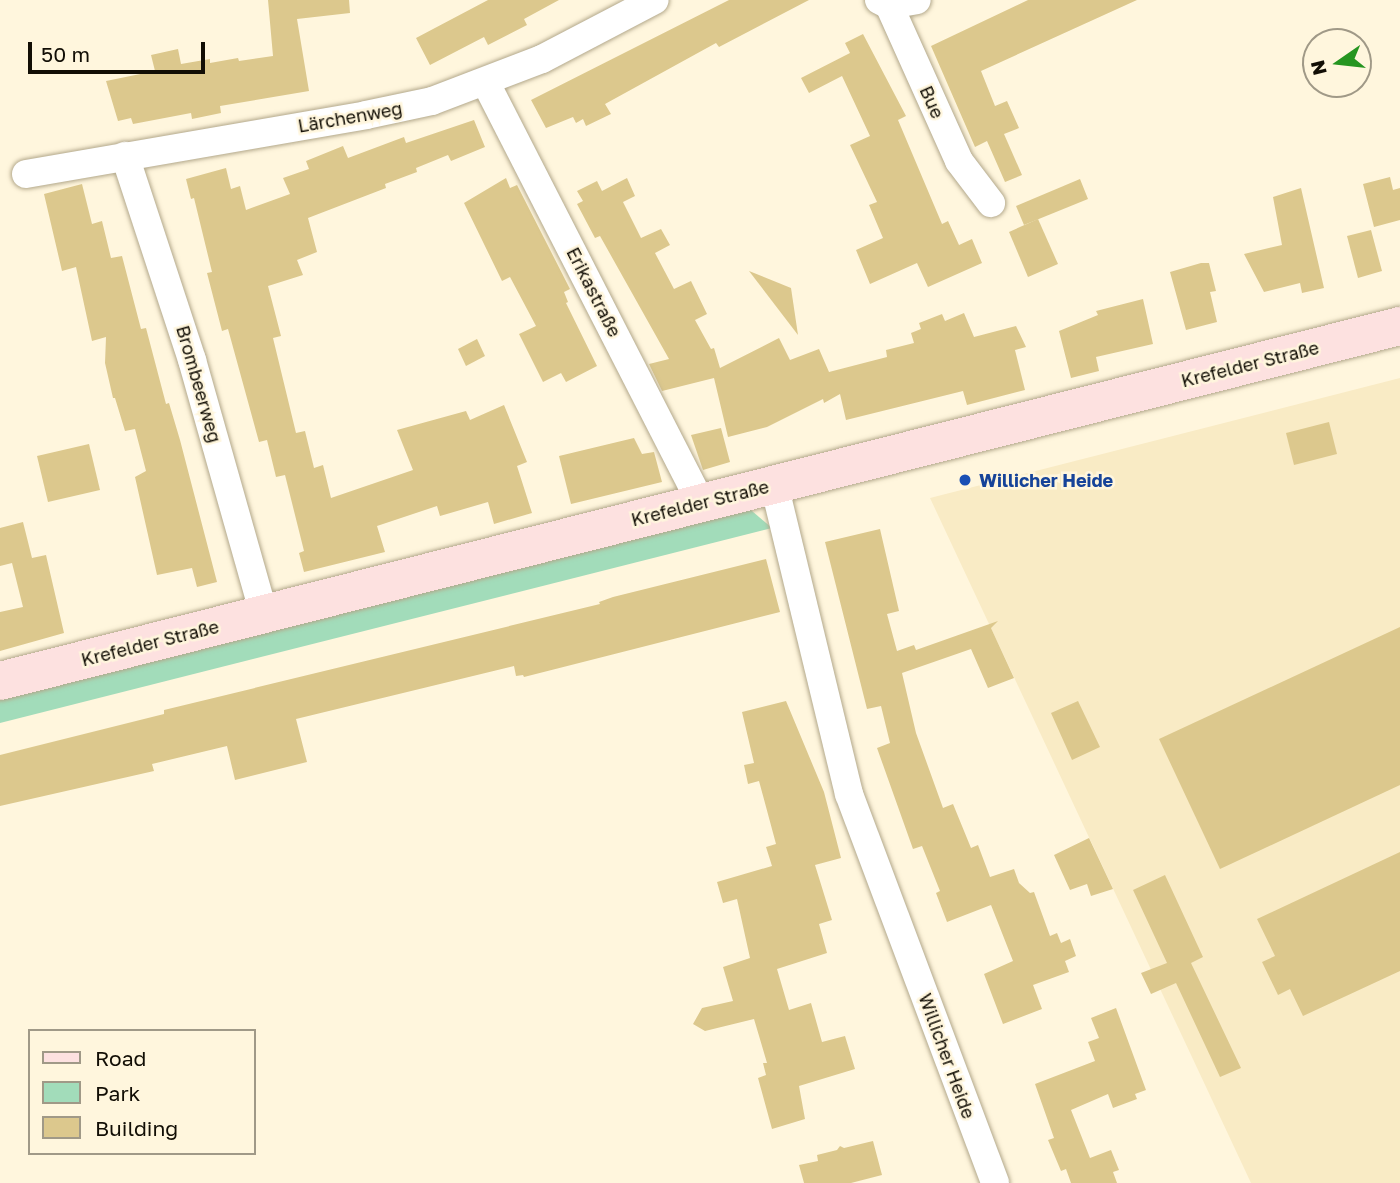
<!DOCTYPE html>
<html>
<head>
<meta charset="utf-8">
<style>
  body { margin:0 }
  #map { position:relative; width:1400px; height:1183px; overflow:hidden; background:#fff6dd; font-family:"Golos Text",sans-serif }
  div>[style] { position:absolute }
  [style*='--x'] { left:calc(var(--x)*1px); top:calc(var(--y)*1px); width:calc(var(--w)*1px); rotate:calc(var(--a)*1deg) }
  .built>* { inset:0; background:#f9ebc5 }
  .green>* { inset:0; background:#a2dcba }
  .building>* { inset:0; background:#dcc88d }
  .roads { filter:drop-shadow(0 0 2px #b3a88b) drop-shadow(0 0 2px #b3a88b) }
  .minor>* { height:28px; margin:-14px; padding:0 14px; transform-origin:14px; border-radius:14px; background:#fff }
  .secondary>* { height:38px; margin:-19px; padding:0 19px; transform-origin:19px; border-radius:19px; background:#fde1e0 }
  .dots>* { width:19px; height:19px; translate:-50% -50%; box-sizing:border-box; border:4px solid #fff6dd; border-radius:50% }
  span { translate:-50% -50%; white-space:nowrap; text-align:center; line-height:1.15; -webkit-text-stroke:5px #fff6dd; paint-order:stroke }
  .street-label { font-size:18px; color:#120e05 }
  .transit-label { font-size:18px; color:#164399; font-weight:700 }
  .left { translate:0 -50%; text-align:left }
  .legend { position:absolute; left:28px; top:1029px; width:228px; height:126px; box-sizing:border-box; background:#fff6dd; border:2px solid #a09987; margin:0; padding:9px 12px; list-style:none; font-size:21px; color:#120e05 }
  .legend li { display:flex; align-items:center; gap:14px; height:35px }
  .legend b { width:35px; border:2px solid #a09987 }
  .north { position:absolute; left:1302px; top:28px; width:70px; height:70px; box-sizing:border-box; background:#fff6dd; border:2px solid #a09987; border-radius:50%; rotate:256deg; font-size:19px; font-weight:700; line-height:28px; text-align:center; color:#120e05 }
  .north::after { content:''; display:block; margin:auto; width:24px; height:32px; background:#269520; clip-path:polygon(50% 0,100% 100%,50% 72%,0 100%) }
  .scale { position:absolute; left:28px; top:42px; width:177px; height:32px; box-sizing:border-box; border:4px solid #120e05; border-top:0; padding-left:9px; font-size:21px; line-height:24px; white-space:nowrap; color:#120e05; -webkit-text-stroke:5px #fff6dd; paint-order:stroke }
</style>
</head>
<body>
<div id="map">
  <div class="built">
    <i style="clip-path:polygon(1400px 378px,1400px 1183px,1251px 1183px,930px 498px)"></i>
  </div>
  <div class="green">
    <i style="clip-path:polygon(745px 505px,772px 528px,0 723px,0 696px)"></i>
  </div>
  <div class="building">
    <i style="clip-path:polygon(268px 0,349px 0,350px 13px,297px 19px,309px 91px,220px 106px,221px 113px,192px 119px,191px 113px,133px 124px,131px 118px,118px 121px,106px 81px,155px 71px,151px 55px,178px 49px,181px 64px,210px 59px,210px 63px,238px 58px,239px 61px,273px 56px)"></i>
    <i style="clip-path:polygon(488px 0,559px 0,524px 19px,527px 25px,488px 45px,484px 37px,430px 65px,416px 38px)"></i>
    <i style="clip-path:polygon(729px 0,809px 0,719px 47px,716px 43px,605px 104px,611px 114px,586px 126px,583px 119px,576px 123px,573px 117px,546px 128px,531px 100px)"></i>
    <i style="clip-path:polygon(1028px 0,1137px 0,981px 71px,995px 106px,1007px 101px,1019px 128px,1004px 134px,1022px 175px,1005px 182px,987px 141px,975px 147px,931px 46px)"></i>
    <i style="clip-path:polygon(863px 34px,906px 116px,898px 120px,942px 224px,948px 221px,959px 245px,972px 239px,982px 263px,928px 287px,917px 263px,870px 284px,856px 250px,883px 238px,869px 205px,877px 202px,850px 145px,870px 136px,842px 76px,809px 93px,801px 78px,850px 53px,845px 43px)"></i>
    <i style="clip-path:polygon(474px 120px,485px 147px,451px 161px,448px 155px,416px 168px,417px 172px,385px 184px,386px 188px,308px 218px,317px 252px,297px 260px,303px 275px,268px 286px,281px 336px,273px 338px,296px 433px,305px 431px,314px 468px,323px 465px,331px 498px,413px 470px,397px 430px,466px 411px,470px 420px,504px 405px,527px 462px,517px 466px,532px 513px,494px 524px,488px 502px,440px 516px,437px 506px,377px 526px,385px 552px,304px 572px,299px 553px,304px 551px,285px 475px,276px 477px,267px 440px,259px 442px,228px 329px,222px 331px,207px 273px,212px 272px,194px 198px,191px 199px,186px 179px,226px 168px,231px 189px,240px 186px,246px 210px,290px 194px,283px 178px,309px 169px,306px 161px,343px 146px,348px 158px,404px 137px,406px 143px)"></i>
    <i style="clip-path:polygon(1390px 177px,1393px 190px,1400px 188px,1400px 220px,1374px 227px,1363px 184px)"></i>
    <i style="clip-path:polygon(506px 178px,510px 188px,517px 185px,570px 289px,564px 292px,568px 302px,566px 303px,597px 366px,566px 382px,561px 373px,543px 382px,519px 334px,536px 326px,510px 277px,502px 281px,464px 203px)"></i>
    <i style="clip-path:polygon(627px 178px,635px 196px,623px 202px,641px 238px,661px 229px,670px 245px,655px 253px,674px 289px,691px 281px,707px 314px,695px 320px,711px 349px,714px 348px,720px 368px,779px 338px,790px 360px,819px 349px,829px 372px,887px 357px,886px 350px,914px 343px,911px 333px,921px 329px,919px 323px,942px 314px,945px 321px,964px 313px,974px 337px,1016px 326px,1026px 347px,1015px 350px,1025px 390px,967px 405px,963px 391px,846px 420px,840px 394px,824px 403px,823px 399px,767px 427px,728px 437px,714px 378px,662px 391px,649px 364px,669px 359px,600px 236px,595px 238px,577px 204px,583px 201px,577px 191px,597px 181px,602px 191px)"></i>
    <i style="clip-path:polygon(1080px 179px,1088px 199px,1024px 225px,1016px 206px)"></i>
    <i style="clip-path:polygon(82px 184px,92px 224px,102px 221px,111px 258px,122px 256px,141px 329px,146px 328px,166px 404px,169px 403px,180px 440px,217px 582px,197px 587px,192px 568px,157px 575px,135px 477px,146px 471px,135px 429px,125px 431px,115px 398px,113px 398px,105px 363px,106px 337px,92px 341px,76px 267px,62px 271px,44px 194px)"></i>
    <i style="clip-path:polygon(1301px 188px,1324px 288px,1302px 293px,1300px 283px,1264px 292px,1244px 254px,1282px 245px,1273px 197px)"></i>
    <i style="clip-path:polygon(1038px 219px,1058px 264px,1028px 277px,1009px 232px)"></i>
    <i style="clip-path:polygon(1371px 230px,1382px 271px,1358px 278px,1347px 236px)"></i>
    <i style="clip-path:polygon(1201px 263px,1209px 263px,1216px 291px,1210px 292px,1217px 322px,1186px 330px,1170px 272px)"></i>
    <i style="clip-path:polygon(749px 271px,791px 288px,798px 335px)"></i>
    <i style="clip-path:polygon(1143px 299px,1153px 344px,1096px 357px,1099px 371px,1071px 378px,1059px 331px,1098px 315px,1096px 311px)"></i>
    <i style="clip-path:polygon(477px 339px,485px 356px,466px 366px,458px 349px)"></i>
    <i style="clip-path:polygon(1329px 422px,1337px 454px,1294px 465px,1286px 433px)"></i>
    <i style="clip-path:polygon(721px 428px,730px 462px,703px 470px,691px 435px)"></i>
    <i style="clip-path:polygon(634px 438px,642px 454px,654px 452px,662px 482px,571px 504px,559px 456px)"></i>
    <i style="clip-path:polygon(89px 444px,100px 490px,48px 502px,37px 456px)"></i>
    <i style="clip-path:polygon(23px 522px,32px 558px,46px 555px,64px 633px,0 651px,0 612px,23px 607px,12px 563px,0 566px,0 528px)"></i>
    <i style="clip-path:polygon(880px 529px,899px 611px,887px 614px,897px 651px,914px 645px,916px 650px,998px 621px,991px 628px,1014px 678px,988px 688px,971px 649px,902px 673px,916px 733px,943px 808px,953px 804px,971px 848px,978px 845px,990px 877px,1014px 869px,1019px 883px,1030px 893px,1034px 892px,1050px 936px,1057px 933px,1061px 943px,1070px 939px,1076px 956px,1065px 961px,1069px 972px,1033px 985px,1042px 1009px,1003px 1024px,984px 974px,1013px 961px,991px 905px,947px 922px,936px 893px,940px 891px,922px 846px,913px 849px,877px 748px,890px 743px,881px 706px,867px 709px,825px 542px)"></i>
    <i style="clip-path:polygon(766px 559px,780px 612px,524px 677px,523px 675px,516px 676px,514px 666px,296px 719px,307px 762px,235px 780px,227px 746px,152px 764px,154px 771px,0 806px,0 755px,164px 714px,164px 710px,600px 604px,599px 602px,613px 597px)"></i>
    <i style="clip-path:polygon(1400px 627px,1400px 785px,1220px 869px,1159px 739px)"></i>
    <i style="clip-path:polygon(786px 701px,824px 792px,841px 858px,815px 865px,832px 920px,819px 924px,827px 953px,777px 969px,789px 1010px,811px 1003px,822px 1042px,845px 1036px,855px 1069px,799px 1086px,805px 1119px,772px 1129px,758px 1078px,766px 1075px,763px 1063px,767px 1063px,754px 1019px,705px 1031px,693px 1024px,702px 1008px,733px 1001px,723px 967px,750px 958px,737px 899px,723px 903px,717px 882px,772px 866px,766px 847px,776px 844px,759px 781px,748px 784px,744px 765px,754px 763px,742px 712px)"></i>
    <i style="clip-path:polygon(1078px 701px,1100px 747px,1072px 760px,1051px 713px)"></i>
    <i style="clip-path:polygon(1089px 838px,1113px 889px,1091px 896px,1087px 884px,1070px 890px,1054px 855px)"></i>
    <i style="clip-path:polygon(1400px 852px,1400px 971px,1303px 1016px,1290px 989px,1278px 995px,1262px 962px,1275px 956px,1257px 919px)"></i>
    <i style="clip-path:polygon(1165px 875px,1203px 957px,1191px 963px,1241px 1068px,1220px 1077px,1176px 983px,1151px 994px,1141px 973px,1167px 963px,1133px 890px)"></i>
    <i style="clip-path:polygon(1116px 1008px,1146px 1090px,1135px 1094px,1137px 1099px,1113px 1108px,1108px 1094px,1071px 1110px,1090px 1158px,1111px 1150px,1119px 1170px,1113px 1172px,1117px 1183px,1071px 1183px,1066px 1169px,1061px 1171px,1048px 1140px,1054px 1138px,1035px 1084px,1095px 1061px,1088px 1042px,1099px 1038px,1091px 1018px)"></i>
    <i style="clip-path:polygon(873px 1141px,882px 1175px,851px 1183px,804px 1183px,799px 1165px,818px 1161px,817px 1155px,837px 1150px,840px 1146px,844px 1148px)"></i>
  </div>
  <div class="roads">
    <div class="minor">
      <i style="--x:879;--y:0;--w:11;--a:27"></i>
      <i style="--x:889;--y:5;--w:171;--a:65.8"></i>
      <i style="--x:959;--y:161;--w:53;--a:52.7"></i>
      <i style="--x:889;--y:5;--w:28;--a:-10"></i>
      <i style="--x:486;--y:83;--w:472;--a:62.9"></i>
      <i style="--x:125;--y:156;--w:215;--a:71.8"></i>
      <i style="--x:192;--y:360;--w:264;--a:74.2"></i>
      <i style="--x:26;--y:174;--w:345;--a:-9.8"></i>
      <i style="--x:366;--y:115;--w:67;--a:-12"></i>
      <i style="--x:432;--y:101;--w:118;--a:-20.9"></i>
      <i style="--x:542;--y:59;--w:127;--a:-27.6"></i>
      <i style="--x:774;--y:484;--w:319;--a:76.4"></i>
      <i style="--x:849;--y:794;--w:415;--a:69.4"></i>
    </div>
    <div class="secondary">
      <i style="--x:0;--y:681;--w:1444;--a:-14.23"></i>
    </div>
  </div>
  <div class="dots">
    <i style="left:965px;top:480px;background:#1a4fb4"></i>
  </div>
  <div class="street-label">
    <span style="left:932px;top:102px;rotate:66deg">Bue</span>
    <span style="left:350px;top:117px;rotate:-10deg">Lärchenweg</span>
    <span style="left:594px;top:292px;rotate:63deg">Erikastraße</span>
    <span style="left:1250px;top:364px;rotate:-14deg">Krefelder Straße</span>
    <span style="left:199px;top:384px;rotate:74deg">Brombeerweg</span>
    <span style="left:700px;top:503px;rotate:-14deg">Krefelder Straße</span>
    <span style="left:150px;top:643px;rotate:-14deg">Krefelder Straße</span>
    <span style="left:947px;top:1056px;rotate:70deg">Willicher Heide</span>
  </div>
  <div class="transit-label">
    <span class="left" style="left:979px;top:480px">Willicher Heide</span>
  </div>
  <ul class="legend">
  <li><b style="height:9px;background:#fde1e0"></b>Road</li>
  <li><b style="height:19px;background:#a2dcba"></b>Park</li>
  <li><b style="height:19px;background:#dcc88d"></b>Building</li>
  </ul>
  <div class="north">N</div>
  <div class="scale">50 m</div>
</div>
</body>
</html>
